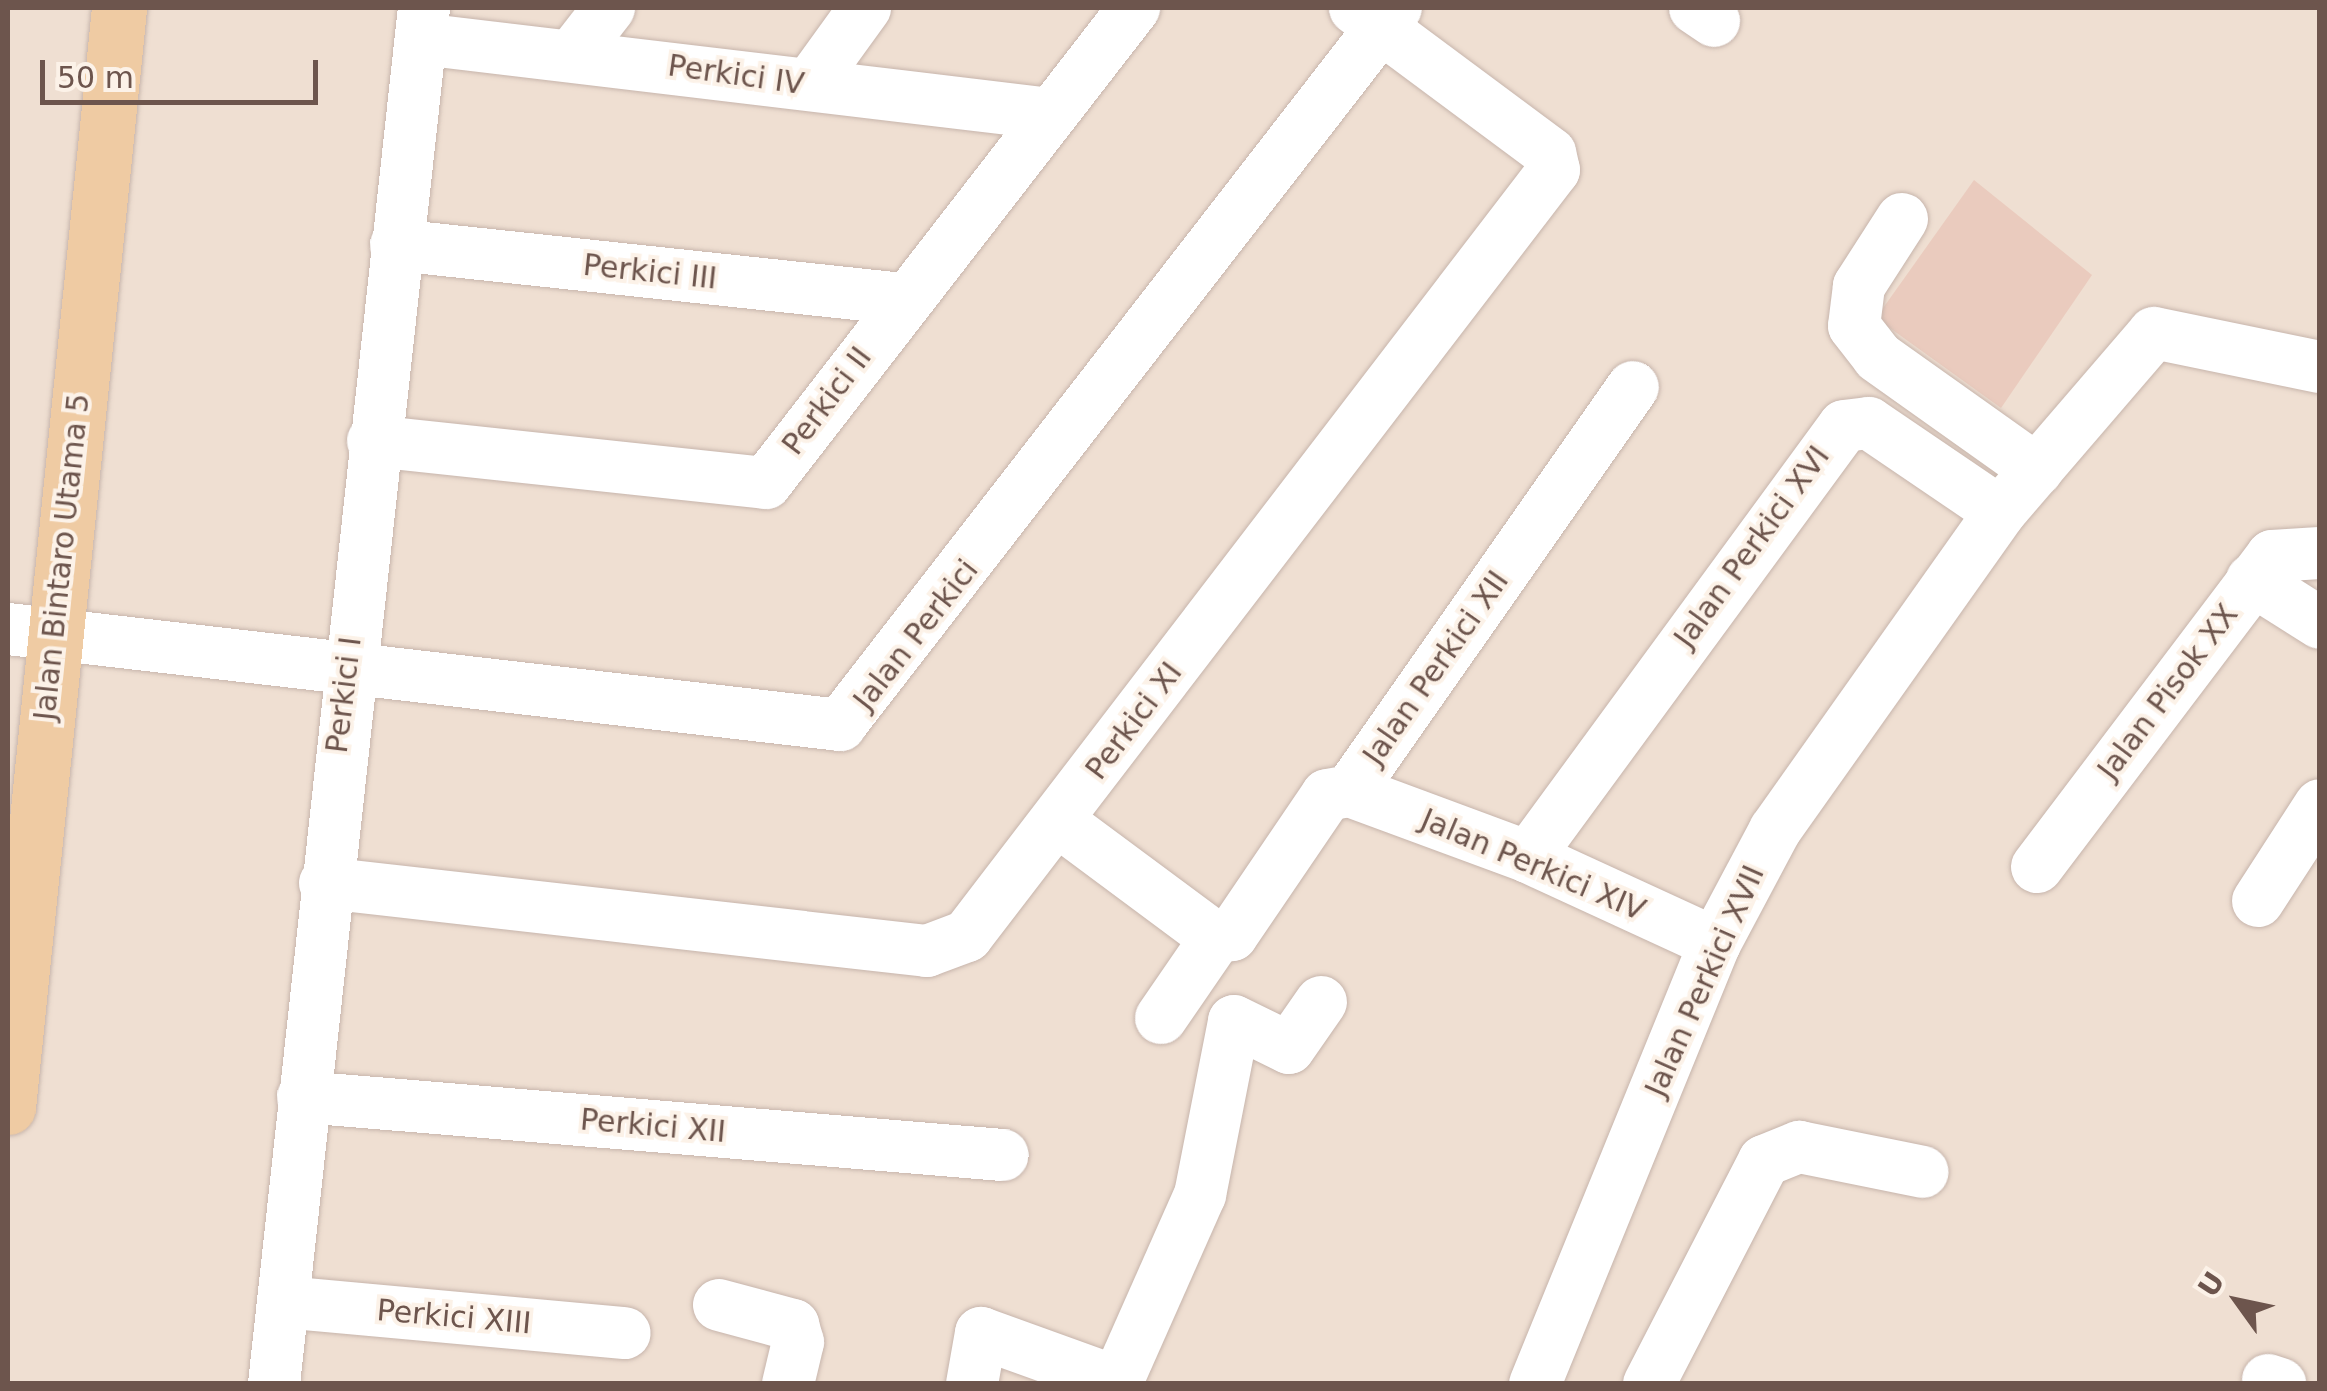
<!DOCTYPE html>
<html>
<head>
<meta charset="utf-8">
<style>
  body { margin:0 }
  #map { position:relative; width:2327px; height:1391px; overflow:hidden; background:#f8eee3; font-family:"DejaVu Sans",sans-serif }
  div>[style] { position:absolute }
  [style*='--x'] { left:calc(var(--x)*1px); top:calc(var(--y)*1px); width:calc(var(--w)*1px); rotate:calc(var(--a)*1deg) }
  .residential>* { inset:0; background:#efdfd2 }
  .building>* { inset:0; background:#eacbbe }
  .roads { filter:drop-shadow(0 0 2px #c7b5ac) drop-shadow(0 0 2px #c7b5ac) }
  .minor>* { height:52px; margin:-26px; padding:0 26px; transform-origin:26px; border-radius:26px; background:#fff }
  .major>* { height:55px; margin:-27.5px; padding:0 27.5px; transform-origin:27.5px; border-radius:27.5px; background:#efcba3 }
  span { translate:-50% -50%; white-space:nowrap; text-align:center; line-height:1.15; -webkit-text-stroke:8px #fcf2e8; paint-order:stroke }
  .street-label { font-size:30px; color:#6d554d }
  .frame { position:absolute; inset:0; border:10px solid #6d554d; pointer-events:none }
  .north { position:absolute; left:2187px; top:1251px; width:100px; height:100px; -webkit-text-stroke:8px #fcf2e8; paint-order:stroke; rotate:303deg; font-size:28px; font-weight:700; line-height:40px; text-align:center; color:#6d554d }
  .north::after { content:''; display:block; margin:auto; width:35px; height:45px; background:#6d554d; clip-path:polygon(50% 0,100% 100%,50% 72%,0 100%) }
  .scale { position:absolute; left:40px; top:60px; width:278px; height:45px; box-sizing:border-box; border:5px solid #6d554d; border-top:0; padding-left:12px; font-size:30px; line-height:35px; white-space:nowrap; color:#6d554d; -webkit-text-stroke:8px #fcf2e8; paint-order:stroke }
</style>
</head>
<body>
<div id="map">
  <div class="residential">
    <i style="clip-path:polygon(8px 8px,2319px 8px,2319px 1383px,8px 1384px)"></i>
  </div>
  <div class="building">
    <i style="clip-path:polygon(1974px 180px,2092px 275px,2001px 408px,1876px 318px)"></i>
  </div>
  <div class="roads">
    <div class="minor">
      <i style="--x:1695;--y:8;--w:23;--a:34"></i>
      <i style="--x:421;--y:39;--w:634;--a:6.79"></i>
      <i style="--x:574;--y:53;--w:57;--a:-52.1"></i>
      <i style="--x:810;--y:84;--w:94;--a:-54.1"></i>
      <i style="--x:1902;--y:219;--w:80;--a:122.7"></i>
      <i style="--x:1859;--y:286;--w:40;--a:97.1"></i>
      <i style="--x:1854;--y:326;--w:39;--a:52"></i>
      <i style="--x:1878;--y:357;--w:195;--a:35.4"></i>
      <i style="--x:396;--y:245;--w:510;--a:6.08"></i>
      <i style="--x:373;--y:441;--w:395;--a:6.1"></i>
      <i style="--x:766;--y:483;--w:601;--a:-52.23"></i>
      <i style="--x:2252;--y:580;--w:80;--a:32.3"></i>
      <i style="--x:8;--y:629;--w:838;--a:6.58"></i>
      <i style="--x:840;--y:725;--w:907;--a:-52.21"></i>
      <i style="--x:1350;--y:791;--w:493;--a:-55"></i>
      <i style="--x:1058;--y:821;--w:194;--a:36.6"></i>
      <i style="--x:1214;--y:937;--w:18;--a:-6"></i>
      <i style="--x:1232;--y:935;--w:169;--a:-55.8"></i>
      <i style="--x:1327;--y:795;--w:23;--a:-10"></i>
      <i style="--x:1350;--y:791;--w:190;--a:20.3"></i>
      <i style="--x:1528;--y:857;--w:206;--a:24.7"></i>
      <i style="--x:1528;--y:857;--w:534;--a:-53.75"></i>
      <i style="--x:1844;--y:426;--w:25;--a:-7"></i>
      <i style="--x:1869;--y:423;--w:158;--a:34.2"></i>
      <i style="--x:2037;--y:867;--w:390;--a:-52.9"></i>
      <i style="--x:2272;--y:556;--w:48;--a:-3.6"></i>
      <i style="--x:325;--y:883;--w:606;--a:6.44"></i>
      <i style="--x:927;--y:951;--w:43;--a:-20.6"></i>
      <i style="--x:967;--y:936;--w:965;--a:-52.54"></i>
      <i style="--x:1554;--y:170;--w:17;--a:-103"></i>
      <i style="--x:1550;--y:153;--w:243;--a:-143.4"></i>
      <i style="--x:2258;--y:901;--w:114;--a:-57.1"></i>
      <i style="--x:1161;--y:1018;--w:97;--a:-55.5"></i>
      <i style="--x:303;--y:1097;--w:702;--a:4.74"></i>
      <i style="--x:283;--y:1302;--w:343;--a:5.2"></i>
      <i style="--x:719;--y:1305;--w:77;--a:15.1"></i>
      <i style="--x:793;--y:1325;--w:18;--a:74"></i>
      <i style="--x:798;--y:1342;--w:43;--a:103.4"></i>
      <i style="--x:2268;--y:1380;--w:13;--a:18"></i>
      <i style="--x:274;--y:1384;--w:1384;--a:-83.78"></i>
      <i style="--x:972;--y:1384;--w:52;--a:-80"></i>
      <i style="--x:981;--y:1333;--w:145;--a:19.8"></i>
      <i style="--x:1117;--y:1382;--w:205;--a:-66.1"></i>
      <i style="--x:1200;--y:1195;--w:177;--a:-78.9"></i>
      <i style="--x:1234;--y:1021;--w:61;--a:26.1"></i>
      <i style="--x:1289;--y:1048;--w:56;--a:-55.2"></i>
      <i style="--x:1535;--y:1384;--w:476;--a:-67.8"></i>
      <i style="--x:1715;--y:943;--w:128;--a:-62"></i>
      <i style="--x:1775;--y:830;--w:390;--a:-54.7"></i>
      <i style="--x:2000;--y:512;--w:236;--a:-49.3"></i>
      <i style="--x:2154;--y:333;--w:169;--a:11.6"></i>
      <i style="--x:1649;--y:1384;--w:251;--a:-62.7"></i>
      <i style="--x:1764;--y:1161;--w:38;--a:-22"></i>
      <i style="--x:1799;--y:1147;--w:126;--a:11.4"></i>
    </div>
    <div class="major">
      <i style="--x:8;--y:1107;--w:1105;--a:-84.23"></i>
    </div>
  </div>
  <div class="street-label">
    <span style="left:736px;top:75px;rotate:8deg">Perkici IV</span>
    <span style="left:650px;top:272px;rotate:6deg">Perkici III</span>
    <span style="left:827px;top:401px;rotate:-53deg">Perkici II</span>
    <span style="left:1752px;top:547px;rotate:-54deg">Jalan Perkici XVI</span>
    <span style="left:62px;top:557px;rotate:-84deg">Jalan Bintaro Utama 5</span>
    <span style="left:916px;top:635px;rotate:-52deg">Jalan Perkici</span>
    <span style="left:1436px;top:668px;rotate:-55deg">Jalan Perkici XII</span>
    <span style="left:2168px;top:692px;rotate:-53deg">Jalan Pisok XX</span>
    <span style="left:344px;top:695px;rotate:-83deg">Perkici I</span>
    <span style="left:1134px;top:721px;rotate:-53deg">Perkici XI</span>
    <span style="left:1533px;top:865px;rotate:23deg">Jalan Perkici XIV</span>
    <span style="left:1705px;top:981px;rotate:-66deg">Jalan Perkici XVII</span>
    <span style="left:653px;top:1126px;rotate:5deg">Perkici XII</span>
    <span style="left:454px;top:1317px;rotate:5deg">Perkici XIII</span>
  </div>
  <div class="frame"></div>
  <div class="north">U</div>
  <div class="scale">50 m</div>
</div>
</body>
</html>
